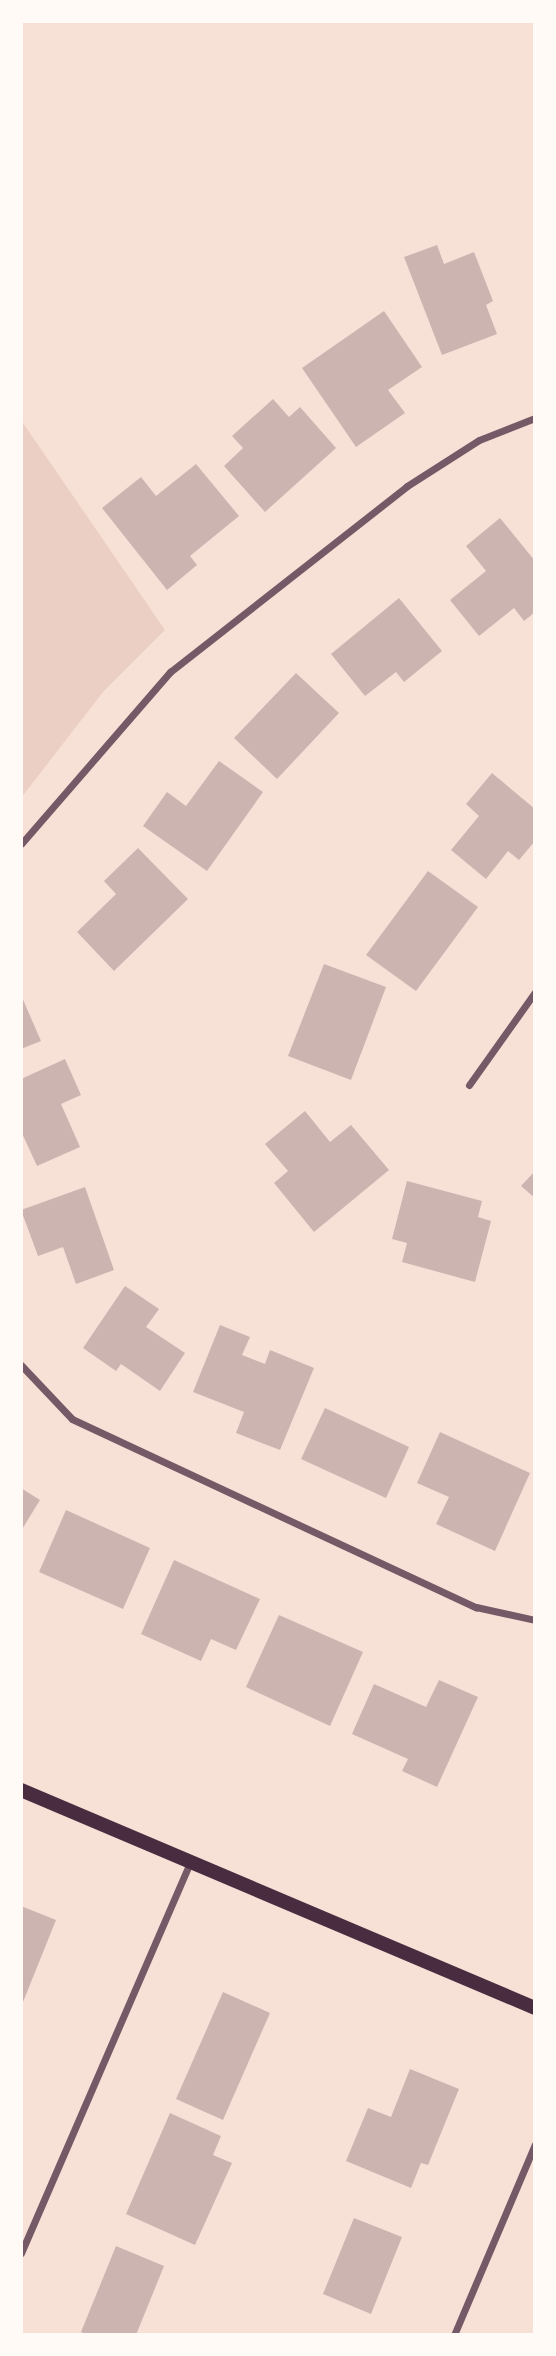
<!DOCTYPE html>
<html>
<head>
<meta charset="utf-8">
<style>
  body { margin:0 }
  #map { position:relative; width:556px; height:2356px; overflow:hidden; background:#f7e1d7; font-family:Georgia,serif }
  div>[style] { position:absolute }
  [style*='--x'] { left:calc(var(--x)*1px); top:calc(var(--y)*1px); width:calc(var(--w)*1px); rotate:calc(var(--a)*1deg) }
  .green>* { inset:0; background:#ebcfc5 }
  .building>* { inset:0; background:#ccb4b1 }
  .minor>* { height:7px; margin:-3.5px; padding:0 3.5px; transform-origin:3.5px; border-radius:3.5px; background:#755966 }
  .secondary>* { height:14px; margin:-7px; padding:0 7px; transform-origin:7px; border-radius:7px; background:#4a2c40 }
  span { translate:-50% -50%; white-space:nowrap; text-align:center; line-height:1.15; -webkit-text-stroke:6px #fffaf5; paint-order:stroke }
  .frame { position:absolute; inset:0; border:23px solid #fffaf5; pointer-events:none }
</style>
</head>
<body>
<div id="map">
  <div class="green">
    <i style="clip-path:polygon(21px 420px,165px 630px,103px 692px,21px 798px)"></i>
  </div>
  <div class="building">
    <i style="clip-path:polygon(437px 245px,444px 264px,474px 252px,493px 301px,486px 305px,497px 334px,442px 355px,404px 257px)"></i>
    <i style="clip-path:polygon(384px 311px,422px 367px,388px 390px,405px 413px,356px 447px,302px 368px)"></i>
    <i style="clip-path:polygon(273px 399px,289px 417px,300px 407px,336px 448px,265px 512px,224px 466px,243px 448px,232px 436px)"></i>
    <i style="clip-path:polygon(196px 464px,239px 516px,190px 556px,197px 565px,167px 590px,102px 508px,141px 477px,156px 496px)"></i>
    <i style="clip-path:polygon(500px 518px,535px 561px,535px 612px,524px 621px,514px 608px,479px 636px,450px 600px,486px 571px,466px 546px)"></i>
    <i style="clip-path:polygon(399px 598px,442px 651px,404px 682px,396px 672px,365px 696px,331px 654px)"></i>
    <i style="clip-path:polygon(296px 673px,339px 713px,277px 779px,234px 738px)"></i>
    <i style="clip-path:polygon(219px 761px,263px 792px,207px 871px,143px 826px,167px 792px,186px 806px)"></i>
    <i style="clip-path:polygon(492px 773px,535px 809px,535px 841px,519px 860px,508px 851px,486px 879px,451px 850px,479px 816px,466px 804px)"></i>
    <i style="clip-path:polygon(138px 848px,188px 899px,114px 971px,77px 932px,116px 894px,104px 881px)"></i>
    <i style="clip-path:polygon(428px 871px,478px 907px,416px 991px,366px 955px)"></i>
    <i style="clip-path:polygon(324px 964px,386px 987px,351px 1080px,288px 1056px)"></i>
    <i style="clip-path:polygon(21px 995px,41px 1041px,21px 1049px)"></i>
    <i style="clip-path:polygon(65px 1059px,81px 1095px,61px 1104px,80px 1147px,37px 1166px,21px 1131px,21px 1079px)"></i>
    <i style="clip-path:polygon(305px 1111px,330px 1142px,351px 1125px,389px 1170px,314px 1232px,274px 1183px,288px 1171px,265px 1144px)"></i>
    <i style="clip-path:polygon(535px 1171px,535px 1198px,521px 1186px)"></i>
    <i style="clip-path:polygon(407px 1181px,482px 1201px,478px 1217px,491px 1221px,475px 1282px,402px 1262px,407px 1243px,392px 1239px)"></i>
    <i style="clip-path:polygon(85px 1187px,114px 1270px,76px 1284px,63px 1247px,38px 1256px,21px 1210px)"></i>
    <i style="clip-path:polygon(125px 1286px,159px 1309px,146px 1327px,185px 1353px,160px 1391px,121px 1364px,116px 1371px,83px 1348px)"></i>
    <i style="clip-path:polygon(220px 1325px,250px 1337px,242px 1355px,265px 1364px,270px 1350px,314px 1368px,280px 1450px,236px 1433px,244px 1412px,193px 1392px)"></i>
    <i style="clip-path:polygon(325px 1408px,409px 1447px,386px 1498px,301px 1459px)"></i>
    <i style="clip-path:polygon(440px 1432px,530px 1473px,495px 1551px,436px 1524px,449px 1497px,417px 1483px)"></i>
    <i style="clip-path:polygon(21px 1488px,40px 1500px,21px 1531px)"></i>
    <i style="clip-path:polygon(66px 1510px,150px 1548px,123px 1609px,39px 1572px)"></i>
    <i style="clip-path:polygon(174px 1560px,260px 1599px,236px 1650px,211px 1639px,201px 1661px,141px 1634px)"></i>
    <i style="clip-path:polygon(279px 1615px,363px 1652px,330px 1726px,246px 1687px)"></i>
    <i style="clip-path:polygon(439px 1680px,478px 1697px,437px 1787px,402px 1771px,408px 1759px,352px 1734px,374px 1684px,426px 1707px)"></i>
    <i style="clip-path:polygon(21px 1906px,56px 1920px,21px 2007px)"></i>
    <i style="clip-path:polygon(223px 1992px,270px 2013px,223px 2120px,176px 2099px)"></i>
    <i style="clip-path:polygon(410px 2069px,459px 2089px,428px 2165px,421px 2163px,411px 2188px,346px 2161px,368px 2108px,391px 2117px)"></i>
    <i style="clip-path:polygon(170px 2113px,221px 2136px,213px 2155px,232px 2163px,195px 2245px,126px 2214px)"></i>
    <i style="clip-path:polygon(354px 2218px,402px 2237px,371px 2314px,323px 2294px)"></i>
    <i style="clip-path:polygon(116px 2246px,164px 2266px,136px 2335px,88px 2335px,81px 2332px)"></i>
  </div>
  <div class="minor">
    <i style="--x:21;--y:844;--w:228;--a:-49.1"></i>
    <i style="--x:170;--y:672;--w:301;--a:-38.1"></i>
    <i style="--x:407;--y:486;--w:85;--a:-32.6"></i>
    <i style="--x:479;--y:440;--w:60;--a:-21.4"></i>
    <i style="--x:469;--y:1085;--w:114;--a:-54.6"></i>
    <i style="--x:21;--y:1365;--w:74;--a:46.6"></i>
    <i style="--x:72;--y:1419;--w:446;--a:25"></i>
    <i style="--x:476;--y:1607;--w:60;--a:12.4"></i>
    <i style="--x:21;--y:2253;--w:426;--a:-66.6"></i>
    <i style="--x:454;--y:2335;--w:207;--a:-67"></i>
  </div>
  <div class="secondary">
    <i style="--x:21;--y:1790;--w:558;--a:22.98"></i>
  </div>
  <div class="frame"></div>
</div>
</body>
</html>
